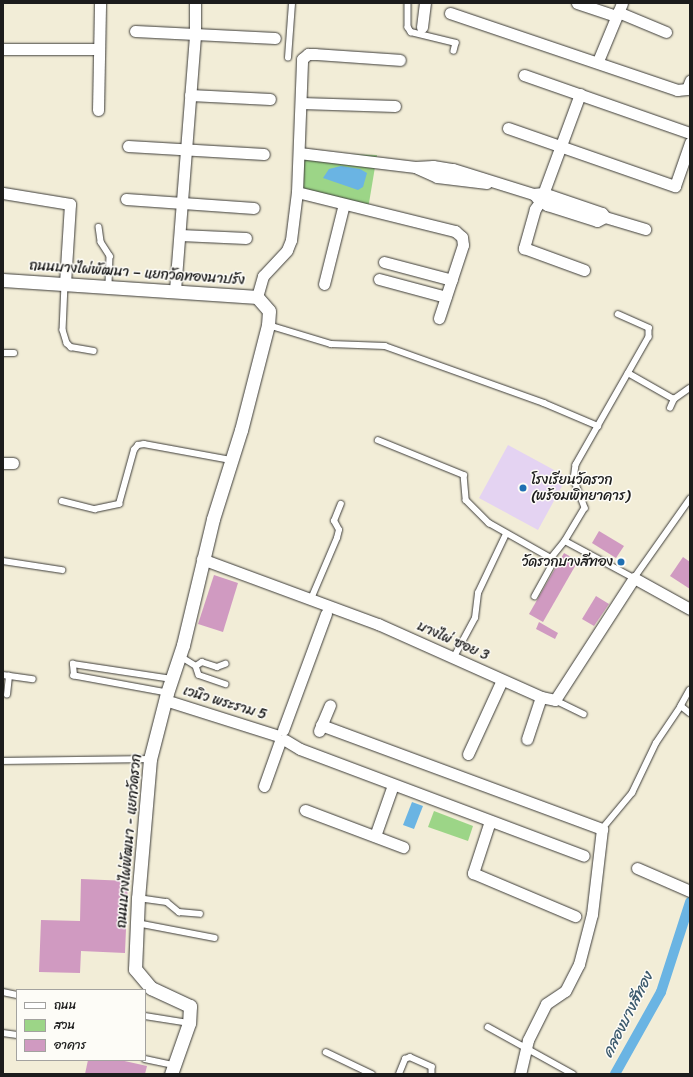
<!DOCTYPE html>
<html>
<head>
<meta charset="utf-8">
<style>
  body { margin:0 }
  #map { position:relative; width:693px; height:1077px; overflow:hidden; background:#f2edd7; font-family:Sriracha,"Playpen Sans Thai",sans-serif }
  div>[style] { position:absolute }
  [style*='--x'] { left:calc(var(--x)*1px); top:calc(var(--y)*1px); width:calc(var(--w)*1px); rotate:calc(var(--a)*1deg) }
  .built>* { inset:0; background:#e4d3f2 }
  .green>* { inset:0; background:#9cd587 }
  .water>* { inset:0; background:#6ab4e3 }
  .canal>* { height:10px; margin:-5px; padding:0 5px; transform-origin:5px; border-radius:5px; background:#6ab4e3 }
  .building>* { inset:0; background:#d09ac1 }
  .roads { filter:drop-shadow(0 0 1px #3c3b38) drop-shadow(0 0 1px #3c3b38) }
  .service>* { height:5.5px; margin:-2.75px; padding:0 2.75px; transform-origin:2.75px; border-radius:2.75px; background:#fff }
  .minor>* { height:11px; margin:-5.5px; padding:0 5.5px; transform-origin:5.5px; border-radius:5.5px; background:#fff }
  .tertiary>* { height:13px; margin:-6.5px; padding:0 6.5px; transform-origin:6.5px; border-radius:6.5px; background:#fff }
  .dots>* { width:11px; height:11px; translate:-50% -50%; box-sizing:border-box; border:2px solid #fdfcf7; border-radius:50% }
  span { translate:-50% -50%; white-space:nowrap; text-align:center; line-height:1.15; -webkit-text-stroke:3px #fdfcf7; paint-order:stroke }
  .street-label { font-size:14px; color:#1c1c1c }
  .poi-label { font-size:14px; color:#1c1c1c }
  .left { translate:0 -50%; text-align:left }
  .right { translate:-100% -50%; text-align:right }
  .water-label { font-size:15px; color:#3b596c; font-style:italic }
  .frame { position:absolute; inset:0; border:4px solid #1c1c1c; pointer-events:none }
  .legend { position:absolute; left:16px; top:989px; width:130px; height:72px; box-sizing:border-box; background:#fdfcf7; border:1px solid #a3a29f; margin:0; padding:5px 7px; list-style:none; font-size:12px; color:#1c1c1c }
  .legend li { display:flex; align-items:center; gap:8px; height:20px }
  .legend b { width:20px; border:1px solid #a3a29f }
</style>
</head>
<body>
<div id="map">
  <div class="built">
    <i style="clip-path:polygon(508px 445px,567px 477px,538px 530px,479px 498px)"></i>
  </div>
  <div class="green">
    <i style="clip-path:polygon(299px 153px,377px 155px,368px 209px,297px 192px)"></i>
    <i style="clip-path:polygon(434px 811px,473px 826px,468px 841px,428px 827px)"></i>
  </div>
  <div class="water">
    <i style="clip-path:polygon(341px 166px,360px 169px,367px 173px,363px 187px,358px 190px,323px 178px,329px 169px)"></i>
    <i style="clip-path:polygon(412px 802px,423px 806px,414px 829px,403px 825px)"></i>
  </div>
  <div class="canal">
    <i style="--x:615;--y:1074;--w:94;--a:-60.7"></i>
    <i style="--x:661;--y:992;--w:95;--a:-72.1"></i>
  </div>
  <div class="building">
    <i style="clip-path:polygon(599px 531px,624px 546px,616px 558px,592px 543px)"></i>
    <i style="clip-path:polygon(564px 553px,578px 561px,543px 622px,529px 614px)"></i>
    <i style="clip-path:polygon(683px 557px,690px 562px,690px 589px,670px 576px)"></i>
    <i style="clip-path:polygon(214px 575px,238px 583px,223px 632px,198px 624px)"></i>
    <i style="clip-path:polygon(596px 596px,609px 604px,594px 626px,582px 619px)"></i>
    <i style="clip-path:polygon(539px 622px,558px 633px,555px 639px,536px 629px)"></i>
    <i style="clip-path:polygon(81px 879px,128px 881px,125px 953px,81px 951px,80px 973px,39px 972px,41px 920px,80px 921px)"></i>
    <i style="clip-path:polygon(88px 1060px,120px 1060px,147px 1066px,145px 1074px,85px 1074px)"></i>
  </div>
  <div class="roads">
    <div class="service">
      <i style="--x:408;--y:3;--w:24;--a:90"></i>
      <i style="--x:408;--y:27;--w:6;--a:59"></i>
      <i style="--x:411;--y:32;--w:46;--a:13.7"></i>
      <i style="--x:456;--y:43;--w:8;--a:104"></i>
      <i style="--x:288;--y:58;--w:55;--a:-85.8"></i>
      <i style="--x:99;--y:227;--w:15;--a:82"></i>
      <i style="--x:101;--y:242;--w:17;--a:57"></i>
      <i style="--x:110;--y:256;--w:31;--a:92"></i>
      <i style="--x:65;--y:285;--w:45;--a:92.5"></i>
      <i style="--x:63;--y:330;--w:14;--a:73"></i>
      <i style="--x:67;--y:343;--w:6;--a:45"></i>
      <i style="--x:71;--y:347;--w:23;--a:10"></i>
      <i style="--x:618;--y:314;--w:34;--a:24"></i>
      <i style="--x:649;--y:328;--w:9;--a:90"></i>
      <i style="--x:649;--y:337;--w:147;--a:119.7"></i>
      <i style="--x:576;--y:465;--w:14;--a:98"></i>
      <i style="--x:574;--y:479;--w:31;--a:69"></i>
      <i style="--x:585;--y:508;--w:39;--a:121"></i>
      <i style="--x:565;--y:541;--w:78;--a:28.2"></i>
      <i style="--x:634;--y:578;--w:97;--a:-54.7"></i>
      <i style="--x:268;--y:325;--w:66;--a:16.8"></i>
      <i style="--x:331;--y:344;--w:54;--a:2.1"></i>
      <i style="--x:385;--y:346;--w:169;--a:19.7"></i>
      <i style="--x:544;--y:403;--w:59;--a:23.1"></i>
      <i style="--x:3;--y:353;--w:11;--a:0"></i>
      <i style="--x:628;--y:373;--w:53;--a:29.5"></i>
      <i style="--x:670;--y:408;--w:10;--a:-66"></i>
      <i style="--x:674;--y:399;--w:19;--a:-35"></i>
      <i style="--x:378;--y:440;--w:93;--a:22.1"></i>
      <i style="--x:464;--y:475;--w:25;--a:85"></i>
      <i style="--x:466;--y:500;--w:33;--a:45"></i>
      <i style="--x:489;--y:523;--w:71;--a:29.4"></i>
      <i style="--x:551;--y:558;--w:6;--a:72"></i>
      <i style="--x:553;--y:564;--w:37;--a:119"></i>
      <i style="--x:62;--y:501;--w:34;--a:14"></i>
      <i style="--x:95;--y:509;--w:25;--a:-12"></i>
      <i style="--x:119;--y:504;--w:56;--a:-74.5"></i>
      <i style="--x:134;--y:450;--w:6;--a:-51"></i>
      <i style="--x:138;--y:445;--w:6;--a:-9"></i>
      <i style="--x:144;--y:444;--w:88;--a:10.4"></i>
      <i style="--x:551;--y:558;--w:22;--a:-51"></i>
      <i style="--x:3;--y:561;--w:60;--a:8.7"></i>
      <i style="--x:311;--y:599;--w:66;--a:-66.9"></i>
      <i style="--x:337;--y:538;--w:8;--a:-76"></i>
      <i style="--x:339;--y:530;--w:10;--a:-119"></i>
      <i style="--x:334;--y:521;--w:18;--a:-68"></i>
      <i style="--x:180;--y:656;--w:19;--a:32"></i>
      <i style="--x:196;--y:666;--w:9;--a:72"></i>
      <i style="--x:199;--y:675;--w:28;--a:19"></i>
      <i style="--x:454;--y:657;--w:44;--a:-61.7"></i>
      <i style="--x:475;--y:618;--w:25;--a:-83"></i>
      <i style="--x:478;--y:593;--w:65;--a:-64.6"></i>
      <i style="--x:196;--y:666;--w:7;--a:-34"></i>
      <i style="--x:202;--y:662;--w:16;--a:18"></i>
      <i style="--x:217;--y:667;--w:9;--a:-21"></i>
      <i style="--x:3;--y:675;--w:30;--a:8"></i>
      <i style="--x:690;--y:690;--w:18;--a:119"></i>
      <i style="--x:681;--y:706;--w:11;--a:38"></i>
      <i style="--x:167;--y:693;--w:95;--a:-169.6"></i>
      <i style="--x:74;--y:676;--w:12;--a:-95"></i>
      <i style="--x:73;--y:664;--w:100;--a:8.6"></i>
      <i style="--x:7;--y:695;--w:19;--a:-84"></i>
      <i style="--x:555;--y:700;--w:32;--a:26"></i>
      <i style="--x:3;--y:761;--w:147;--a:-0.8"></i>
      <i style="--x:602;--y:829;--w:47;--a:-50.2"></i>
      <i style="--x:632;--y:793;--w:55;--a:-64.4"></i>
      <i style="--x:656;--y:743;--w:45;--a:-56"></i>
      <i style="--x:138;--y:898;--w:29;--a:8"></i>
      <i style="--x:167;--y:902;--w:16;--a:40"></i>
      <i style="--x:179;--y:912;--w:21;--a:5"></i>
      <i style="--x:137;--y:923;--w:79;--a:10.9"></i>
      <i style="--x:3;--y:992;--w:14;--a:12"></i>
      <i style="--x:145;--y:1016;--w:45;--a:9"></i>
      <i style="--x:488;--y:1027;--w:97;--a:28.9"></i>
      <i style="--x:3;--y:1033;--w:14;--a:8"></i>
      <i style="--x:326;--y:1052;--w:51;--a:25.6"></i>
      <i style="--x:145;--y:1059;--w:29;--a:12"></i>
      <i style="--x:399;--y:1074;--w:16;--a:-68"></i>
      <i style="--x:405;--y:1059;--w:5;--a:-22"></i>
      <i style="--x:410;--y:1057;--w:24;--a:24"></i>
      <i style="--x:432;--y:1067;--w:7;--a:90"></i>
    </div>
    <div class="minor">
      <i style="--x:577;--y:3;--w:41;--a:18.4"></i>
      <i style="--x:618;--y:12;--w:52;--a:22.6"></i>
      <i style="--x:450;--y:13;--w:240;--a:18.7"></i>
      <i style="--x:677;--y:90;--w:10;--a:-6"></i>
      <i style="--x:687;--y:89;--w:9;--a:-69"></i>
      <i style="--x:422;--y:27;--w:24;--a:-83"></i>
      <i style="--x:135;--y:31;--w:140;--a:2.9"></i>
      <i style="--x:3;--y:49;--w:96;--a:0"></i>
      <i style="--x:598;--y:61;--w:63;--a:-67.5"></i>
      <i style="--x:524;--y:75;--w:176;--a:19.3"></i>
      <i style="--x:580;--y:94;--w:115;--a:110.3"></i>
      <i style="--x:540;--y:202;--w:9;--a:126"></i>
      <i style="--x:535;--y:209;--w:41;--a:105.8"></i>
      <i style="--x:524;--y:248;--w:64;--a:20.1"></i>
      <i style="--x:190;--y:95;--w:80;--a:2.9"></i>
      <i style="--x:301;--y:103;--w:94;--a:1.8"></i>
      <i style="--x:98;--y:110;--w:107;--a:-88.9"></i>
      <i style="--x:508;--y:128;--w:177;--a:19.2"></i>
      <i style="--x:675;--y:186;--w:46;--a:-70.8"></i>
      <i style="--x:128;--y:146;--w:136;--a:3.4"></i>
      <i style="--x:299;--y:153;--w:117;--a:6.9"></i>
      <i style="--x:415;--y:167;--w:18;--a:-3"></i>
      <i style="--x:433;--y:166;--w:20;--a:9"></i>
      <i style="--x:453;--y:169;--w:84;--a:17.4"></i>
      <i style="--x:533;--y:194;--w:10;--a:-6"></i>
      <i style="--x:543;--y:193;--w:62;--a:18.7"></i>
      <i style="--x:602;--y:213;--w:5;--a:53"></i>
      <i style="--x:605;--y:217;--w:42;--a:16.7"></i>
      <i style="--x:417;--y:168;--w:22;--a:24"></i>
      <i style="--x:437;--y:177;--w:50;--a:6.8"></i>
      <i style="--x:297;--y:192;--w:163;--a:13.9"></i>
      <i style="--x:455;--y:231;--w:9;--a:41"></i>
      <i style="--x:462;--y:237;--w:8;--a:83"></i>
      <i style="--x:463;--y:245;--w:77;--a:108.2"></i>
      <i style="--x:3;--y:193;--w:68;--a:9.3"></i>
      <i style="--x:70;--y:204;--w:80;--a:93.6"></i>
      <i style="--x:536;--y:197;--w:14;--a:36"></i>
      <i style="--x:547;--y:205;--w:52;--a:17.7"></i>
      <i style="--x:597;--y:221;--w:9;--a:-27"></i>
      <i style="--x:126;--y:199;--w:128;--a:4"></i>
      <i style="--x:180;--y:235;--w:66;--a:2.6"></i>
      <i style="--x:384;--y:262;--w:70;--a:14.8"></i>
      <i style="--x:379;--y:279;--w:69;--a:15"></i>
      <i style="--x:324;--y:284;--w:82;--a:-76"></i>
      <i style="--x:175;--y:290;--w:257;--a:-85.5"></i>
      <i style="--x:195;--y:34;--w:31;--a:-90"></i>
      <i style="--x:257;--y:297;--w:22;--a:-74"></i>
      <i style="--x:263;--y:276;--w:35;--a:-47"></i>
      <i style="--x:287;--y:250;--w:11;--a:-68"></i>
      <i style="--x:291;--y:240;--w:48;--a:-82.9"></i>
      <i style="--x:297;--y:192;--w:133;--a:-87.8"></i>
      <i style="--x:302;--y:59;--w:8;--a:-40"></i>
      <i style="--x:308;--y:54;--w:7;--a:0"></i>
      <i style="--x:315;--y:54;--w:85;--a:4"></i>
      <i style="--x:3;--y:463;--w:10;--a:0"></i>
      <i style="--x:202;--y:559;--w:188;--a:20.3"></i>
      <i style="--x:378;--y:624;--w:179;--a:24.1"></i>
      <i style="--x:541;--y:697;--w:14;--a:12"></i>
      <i style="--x:555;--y:700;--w:145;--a:-57.1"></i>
      <i style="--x:634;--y:578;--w:64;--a:29"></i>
      <i style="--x:165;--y:700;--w:116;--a:17.5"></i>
      <i style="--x:321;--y:725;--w:300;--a:20.3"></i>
      <i style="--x:602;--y:829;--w:86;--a:96.7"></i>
      <i style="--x:592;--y:914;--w:52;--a:104.6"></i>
      <i style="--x:579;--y:964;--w:30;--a:117"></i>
      <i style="--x:565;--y:991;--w:23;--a:146"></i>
      <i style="--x:546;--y:1004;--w:40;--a:116.6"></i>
      <i style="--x:528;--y:1040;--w:35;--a:103"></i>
      <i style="--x:283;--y:730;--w:124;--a:-69.7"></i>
      <i style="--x:319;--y:731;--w:28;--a:-67"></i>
      <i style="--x:527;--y:739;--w:44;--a:-71.6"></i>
      <i style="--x:285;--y:740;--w:17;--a:31"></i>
      <i style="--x:300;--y:749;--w:303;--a:20.6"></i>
      <i style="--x:468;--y:754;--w:81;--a:-65.3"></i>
      <i style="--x:264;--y:786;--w:48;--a:-70.4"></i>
      <i style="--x:305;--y:810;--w:105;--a:20.7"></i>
      <i style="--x:490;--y:821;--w:55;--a:108.1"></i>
      <i style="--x:473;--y:873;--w:111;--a:22.9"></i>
      <i style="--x:375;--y:836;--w:54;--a:-70.6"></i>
      <i style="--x:637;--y:868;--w:58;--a:23.5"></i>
    </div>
    <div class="tertiary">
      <i style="--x:3;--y:280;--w:255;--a:3.8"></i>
      <i style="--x:257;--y:297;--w:18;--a:49"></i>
      <i style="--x:269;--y:311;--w:14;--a:94"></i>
      <i style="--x:268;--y:325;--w:108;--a:104.4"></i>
      <i style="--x:241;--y:430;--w:93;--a:107.5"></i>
      <i style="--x:213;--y:519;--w:130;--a:103.4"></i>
      <i style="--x:183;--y:645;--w:51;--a:108.4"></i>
      <i style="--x:167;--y:693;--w:68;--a:104.4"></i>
      <i style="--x:150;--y:759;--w:140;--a:94.9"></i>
      <i style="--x:138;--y:898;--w:71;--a:92.4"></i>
      <i style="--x:135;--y:969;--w:25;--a:50"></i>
      <i style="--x:151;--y:988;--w:43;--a:24.8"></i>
      <i style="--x:190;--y:1006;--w:17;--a:93"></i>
      <i style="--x:189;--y:1023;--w:54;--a:109.4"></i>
    </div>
  </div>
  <div class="dots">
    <i style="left:523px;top:488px;background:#1f6fb2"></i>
    <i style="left:621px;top:562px;background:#1f6fb2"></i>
  </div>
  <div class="street-label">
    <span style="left:137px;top:273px;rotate:4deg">ถนนบางไผ่พัฒนา – แยกวัดทองนาปรัง</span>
    <span style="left:453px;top:641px;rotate:24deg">บางไผ่ ซอย 3</span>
    <span style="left:225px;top:703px;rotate:17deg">เวนิว พระราม 5</span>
    <span style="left:129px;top:841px;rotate:-85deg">ถนนบางไผ่พัฒนา - แยกวัดรวก</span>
  </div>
  <div class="poi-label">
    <span class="left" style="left:531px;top:488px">โรงเรียนวัดรวก<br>(พร้อมพิทยาคาร)</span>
    <span class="right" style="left:613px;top:562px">วัดรวกบางสีทอง</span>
  </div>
  <div class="water-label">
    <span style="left:628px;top:1015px;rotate:-63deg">คลองบางสีทอง</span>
  </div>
  <div class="frame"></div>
  <ul class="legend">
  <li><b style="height:5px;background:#fff"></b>ถนน</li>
  <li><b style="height:11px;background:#9cd587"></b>สวน</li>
  <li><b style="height:11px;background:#d09ac1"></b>อาคาร</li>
  </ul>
</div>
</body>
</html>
